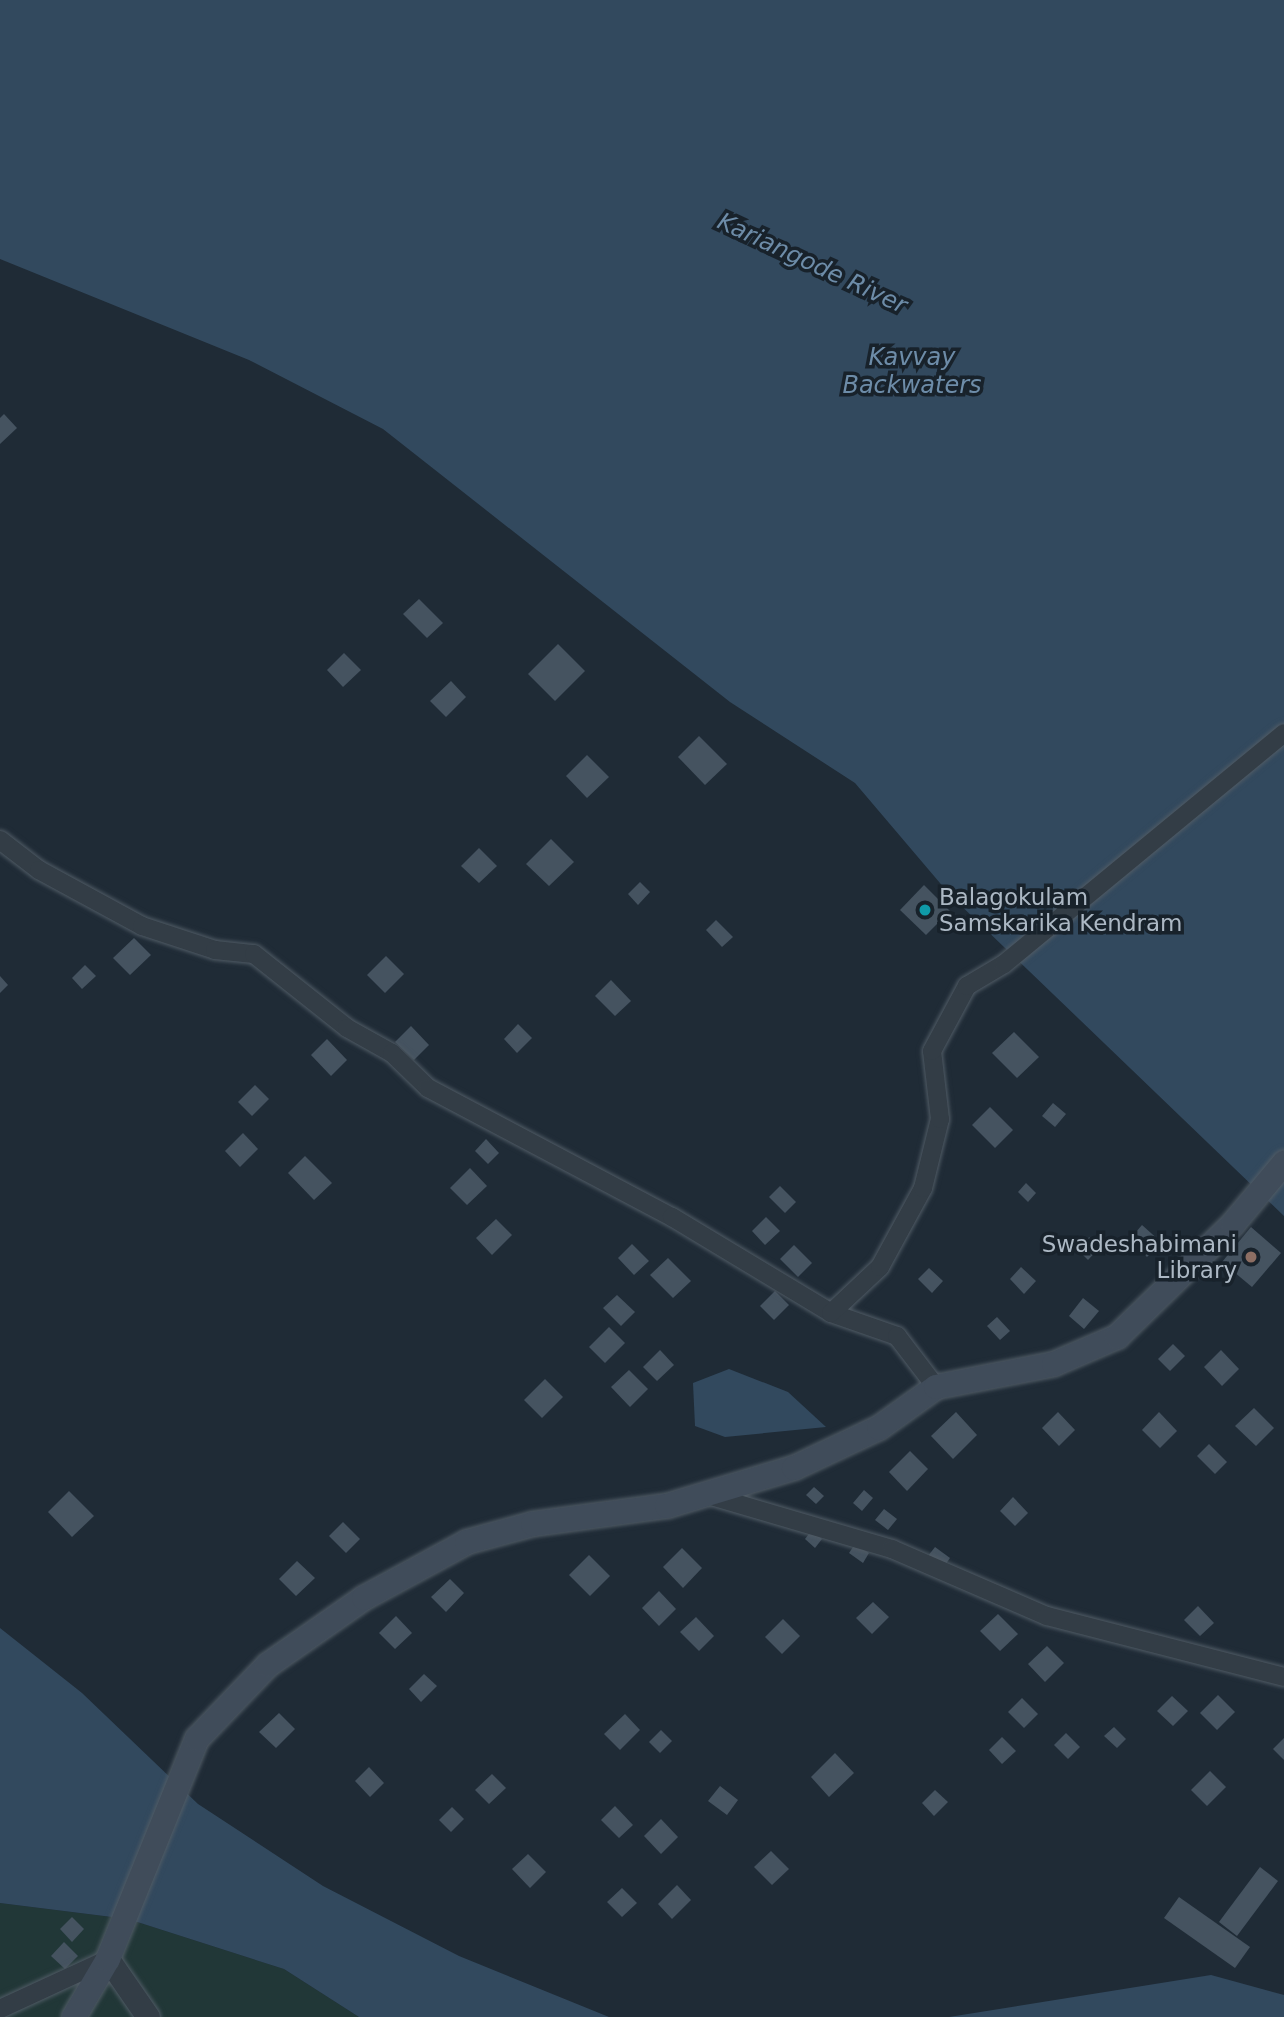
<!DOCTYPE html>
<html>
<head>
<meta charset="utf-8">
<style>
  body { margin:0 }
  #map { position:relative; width:1284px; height:2017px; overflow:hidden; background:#1f2b36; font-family:"DejaVu Sans",sans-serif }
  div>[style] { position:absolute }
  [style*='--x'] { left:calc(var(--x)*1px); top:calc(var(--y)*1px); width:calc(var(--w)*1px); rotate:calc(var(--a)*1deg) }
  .green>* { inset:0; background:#213737 }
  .water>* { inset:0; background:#32495e }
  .building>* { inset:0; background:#455360 }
  .roads { filter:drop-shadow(0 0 2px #505b65) drop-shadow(0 0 2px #505b65) }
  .minor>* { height:18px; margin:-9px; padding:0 9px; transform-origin:9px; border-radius:9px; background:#333d46 }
  .tertiary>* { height:23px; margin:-11.5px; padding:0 11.5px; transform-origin:11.5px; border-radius:11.5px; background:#333d46 }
  .secondary>* { height:24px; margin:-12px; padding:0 12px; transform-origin:12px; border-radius:12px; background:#404c5a }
  .dots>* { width:19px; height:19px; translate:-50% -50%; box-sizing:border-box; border:4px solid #18222b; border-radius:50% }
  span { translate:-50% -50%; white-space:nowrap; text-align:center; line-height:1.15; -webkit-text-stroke:7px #18222b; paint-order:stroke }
  .poi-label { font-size:23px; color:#acb8c4 }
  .left { translate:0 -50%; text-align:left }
  .right { translate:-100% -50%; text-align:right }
  .water-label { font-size:24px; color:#6d8ca8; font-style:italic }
</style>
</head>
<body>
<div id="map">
  <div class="green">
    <i style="clip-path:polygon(0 1903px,128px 1919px,284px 1969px,359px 2017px,0 2017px)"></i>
  </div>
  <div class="water">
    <i style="clip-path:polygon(0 0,1284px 0,1284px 1216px,951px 896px,855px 783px,730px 702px,383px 429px,249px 360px,0 259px)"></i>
    <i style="clip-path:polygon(729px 1369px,788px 1392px,826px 1427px,725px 1437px,695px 1426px,693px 1383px)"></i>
    <i style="clip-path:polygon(0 1628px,82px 1693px,198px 1804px,323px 1886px,459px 1956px,609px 2017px,359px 2017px,284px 1969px,128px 1919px,0 1903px)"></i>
    <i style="clip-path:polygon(1211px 1975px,1284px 1995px,1284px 2017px,949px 2017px)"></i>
  </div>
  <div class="building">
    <i style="clip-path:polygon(4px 414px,17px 428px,0 444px,0 418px)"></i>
    <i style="clip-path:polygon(419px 599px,443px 623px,427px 638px,403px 614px)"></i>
    <i style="clip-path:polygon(558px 644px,585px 671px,555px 701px,528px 674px)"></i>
    <i style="clip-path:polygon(344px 653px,361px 670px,343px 687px,327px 670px)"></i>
    <i style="clip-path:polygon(451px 681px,466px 697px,446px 717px,430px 701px)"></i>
    <i style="clip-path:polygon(699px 736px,727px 764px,705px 785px,678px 757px)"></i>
    <i style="clip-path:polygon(587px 755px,609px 777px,587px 798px,566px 776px)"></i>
    <i style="clip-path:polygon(551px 839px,574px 862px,549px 886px,526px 864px)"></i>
    <i style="clip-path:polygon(479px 848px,497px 866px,479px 883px,461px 866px)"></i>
    <i style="clip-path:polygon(640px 882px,650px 892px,638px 905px,628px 894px)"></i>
    <i style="clip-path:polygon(924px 885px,950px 911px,926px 935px,900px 910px)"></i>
    <i style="clip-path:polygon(716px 920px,733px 937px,722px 947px,706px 930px)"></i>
    <i style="clip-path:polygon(134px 938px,151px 955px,130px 975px,113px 958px)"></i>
    <i style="clip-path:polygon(386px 956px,404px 974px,385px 993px,367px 975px)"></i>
    <i style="clip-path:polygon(85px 965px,96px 976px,82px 989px,72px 978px)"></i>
    <i style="clip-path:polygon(0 976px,8px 985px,0 993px)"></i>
    <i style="clip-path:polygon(611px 980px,631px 1001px,615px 1016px,595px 996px)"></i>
    <i style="clip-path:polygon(518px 1024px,532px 1038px,517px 1053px,504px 1039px)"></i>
    <i style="clip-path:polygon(411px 1026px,429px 1045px,414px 1060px,395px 1042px)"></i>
    <i style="clip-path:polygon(1014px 1032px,1039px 1057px,1017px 1078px,992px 1053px)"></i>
    <i style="clip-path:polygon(327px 1039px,347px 1060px,331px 1076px,311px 1055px)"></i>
    <i style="clip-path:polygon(255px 1085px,269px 1099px,252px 1116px,238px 1102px)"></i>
    <i style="clip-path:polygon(1053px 1103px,1066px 1114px,1055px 1127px,1042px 1116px)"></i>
    <i style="clip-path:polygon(990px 1107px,1013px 1130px,995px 1148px,972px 1125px)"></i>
    <i style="clip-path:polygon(243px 1133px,258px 1149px,240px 1167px,225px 1151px)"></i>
    <i style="clip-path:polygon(486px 1139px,499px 1153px,488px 1164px,475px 1151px)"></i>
    <i style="clip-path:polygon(305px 1156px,332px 1183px,314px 1200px,288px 1173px)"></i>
    <i style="clip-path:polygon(470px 1168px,487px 1186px,467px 1205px,450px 1188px)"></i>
    <i style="clip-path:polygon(1026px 1183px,1036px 1193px,1028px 1202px,1018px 1192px)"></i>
    <i style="clip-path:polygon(780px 1186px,796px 1202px,785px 1213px,769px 1197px)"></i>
    <i style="clip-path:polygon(766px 1217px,780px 1231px,765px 1245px,752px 1231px)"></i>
    <i style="clip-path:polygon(496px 1219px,512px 1235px,492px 1255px,476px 1238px)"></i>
    <i style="clip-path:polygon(1142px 1225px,1161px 1242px,1147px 1257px,1129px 1240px)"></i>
    <i style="clip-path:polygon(1251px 1227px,1281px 1253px,1252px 1287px,1222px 1262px)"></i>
    <i style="clip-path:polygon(1089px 1237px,1100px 1247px,1088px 1260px,1078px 1250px)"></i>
    <i style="clip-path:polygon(632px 1244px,649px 1261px,634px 1275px,618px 1258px)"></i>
    <i style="clip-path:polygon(794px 1245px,812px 1263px,798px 1277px,780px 1259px)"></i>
    <i style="clip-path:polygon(668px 1258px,691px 1281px,673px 1298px,650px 1275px)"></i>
    <i style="clip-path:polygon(1021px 1267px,1036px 1281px,1024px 1294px,1010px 1279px)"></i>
    <i style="clip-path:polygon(929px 1268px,943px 1281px,932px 1293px,918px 1279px)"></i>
    <i style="clip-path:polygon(775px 1291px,789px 1305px,774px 1320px,760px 1306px)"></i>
    <i style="clip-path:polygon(617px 1295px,635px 1312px,621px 1326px,603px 1308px)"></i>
    <i style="clip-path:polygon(1083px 1298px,1099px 1311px,1084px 1329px,1069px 1316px)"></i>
    <i style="clip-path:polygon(997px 1317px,1010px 1331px,1000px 1340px,987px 1326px)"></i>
    <i style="clip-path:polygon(609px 1327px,625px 1343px,605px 1363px,589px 1347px)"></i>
    <i style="clip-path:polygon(1173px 1344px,1185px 1356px,1170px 1371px,1158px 1359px)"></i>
    <i style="clip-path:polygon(660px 1350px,674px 1365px,657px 1381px,643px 1367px)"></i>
    <i style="clip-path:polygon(1221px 1350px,1239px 1369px,1222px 1386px,1204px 1367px)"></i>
    <i style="clip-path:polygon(629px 1370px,648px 1389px,630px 1407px,611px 1387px)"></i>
    <i style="clip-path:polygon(545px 1379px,563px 1397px,542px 1418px,524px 1400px)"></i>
    <i style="clip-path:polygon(1254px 1408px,1274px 1428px,1256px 1446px,1235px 1426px)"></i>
    <i style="clip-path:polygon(956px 1412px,977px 1435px,953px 1459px,931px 1436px)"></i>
    <i style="clip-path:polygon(1058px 1412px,1075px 1430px,1059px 1446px,1042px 1428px)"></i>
    <i style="clip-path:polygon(1159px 1412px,1177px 1431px,1160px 1448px,1142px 1430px)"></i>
    <i style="clip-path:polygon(1209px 1444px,1227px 1462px,1215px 1474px,1197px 1456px)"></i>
    <i style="clip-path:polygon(910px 1451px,928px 1469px,907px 1491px,889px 1472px)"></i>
    <i style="clip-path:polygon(814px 1487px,824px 1496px,816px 1504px,806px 1495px)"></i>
    <i style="clip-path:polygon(864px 1490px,873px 1498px,862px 1511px,853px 1503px)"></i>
    <i style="clip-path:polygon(69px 1491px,94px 1516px,72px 1537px,48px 1512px)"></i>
    <i style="clip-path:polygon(1013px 1497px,1028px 1513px,1015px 1526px,1000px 1511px)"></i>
    <i style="clip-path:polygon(884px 1509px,897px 1519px,888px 1530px,875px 1520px)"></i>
    <i style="clip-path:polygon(343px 1522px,360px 1539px,346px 1553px,329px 1536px)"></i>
    <i style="clip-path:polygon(812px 1530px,822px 1539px,815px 1548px,805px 1539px)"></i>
    <i style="clip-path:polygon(855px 1544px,869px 1553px,863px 1563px,849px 1553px)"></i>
    <i style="clip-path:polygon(935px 1547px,950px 1558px,943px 1568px,928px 1556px)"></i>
    <i style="clip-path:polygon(682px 1548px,702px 1568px,683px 1588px,663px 1567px)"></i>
    <i style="clip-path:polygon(589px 1555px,610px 1576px,590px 1596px,569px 1575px)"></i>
    <i style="clip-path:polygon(297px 1561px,315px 1578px,296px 1596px,279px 1579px)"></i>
    <i style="clip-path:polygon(450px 1579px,464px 1593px,446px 1612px,431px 1597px)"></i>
    <i style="clip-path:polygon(659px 1591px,676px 1609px,659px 1626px,642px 1608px)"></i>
    <i style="clip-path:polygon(873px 1602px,889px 1617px,872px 1634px,856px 1618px)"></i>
    <i style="clip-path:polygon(1198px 1606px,1214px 1623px,1200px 1636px,1184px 1620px)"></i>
    <i style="clip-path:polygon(998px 1614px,1018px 1634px,1000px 1651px,980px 1631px)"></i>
    <i style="clip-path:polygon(396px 1616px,412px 1633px,395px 1649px,379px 1633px)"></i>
    <i style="clip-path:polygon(696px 1617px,714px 1636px,699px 1651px,680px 1632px)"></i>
    <i style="clip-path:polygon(783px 1619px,800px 1636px,782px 1654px,765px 1637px)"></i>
    <i style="clip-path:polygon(1047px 1646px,1064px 1663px,1045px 1682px,1028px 1664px)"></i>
    <i style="clip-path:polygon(424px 1674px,437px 1686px,421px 1702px,409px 1689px)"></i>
    <i style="clip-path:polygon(1218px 1695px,1235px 1712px,1217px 1730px,1200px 1713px)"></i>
    <i style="clip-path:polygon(1172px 1696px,1188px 1711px,1173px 1726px,1157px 1711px)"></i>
    <i style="clip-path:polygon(1022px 1698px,1038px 1714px,1024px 1728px,1008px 1712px)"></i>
    <i style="clip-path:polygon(279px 1713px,295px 1729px,276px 1748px,259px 1732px)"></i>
    <i style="clip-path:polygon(625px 1714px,640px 1730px,620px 1750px,604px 1734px)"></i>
    <i style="clip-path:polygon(1114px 1727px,1126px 1739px,1117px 1748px,1104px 1736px)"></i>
    <i style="clip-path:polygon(661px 1730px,672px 1741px,660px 1753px,649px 1742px)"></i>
    <i style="clip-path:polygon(1066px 1733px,1080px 1747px,1068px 1759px,1054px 1745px)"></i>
    <i style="clip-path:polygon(1002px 1737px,1016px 1751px,1002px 1764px,989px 1750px)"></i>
    <i style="clip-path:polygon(1284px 1738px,1284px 1760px,1273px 1749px)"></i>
    <i style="clip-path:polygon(835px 1753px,854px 1773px,829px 1797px,811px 1777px)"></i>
    <i style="clip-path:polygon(369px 1767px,384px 1783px,370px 1797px,355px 1781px)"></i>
    <i style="clip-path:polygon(1210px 1771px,1226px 1787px,1207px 1806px,1191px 1790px)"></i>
    <i style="clip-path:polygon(492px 1774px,506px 1788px,489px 1804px,475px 1790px)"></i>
    <i style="clip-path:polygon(720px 1786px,738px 1800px,727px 1815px,708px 1801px)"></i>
    <i style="clip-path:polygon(935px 1790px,948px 1802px,934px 1816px,922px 1803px)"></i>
    <i style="clip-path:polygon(615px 1806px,633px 1825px,619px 1838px,601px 1820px)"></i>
    <i style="clip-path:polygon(452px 1807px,464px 1819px,451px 1832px,439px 1820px)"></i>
    <i style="clip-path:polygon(661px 1819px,678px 1837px,661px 1854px,644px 1836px)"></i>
    <i style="clip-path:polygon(771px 1851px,789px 1869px,772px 1885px,754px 1867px)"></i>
    <i style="clip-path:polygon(528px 1854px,546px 1872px,530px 1888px,512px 1869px)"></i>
    <i style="clip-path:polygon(1260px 1867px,1278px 1881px,1237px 1936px,1219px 1922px)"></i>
    <i style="clip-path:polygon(677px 1885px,691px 1900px,672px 1919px,658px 1904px)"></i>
    <i style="clip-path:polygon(622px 1888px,637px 1903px,622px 1917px,607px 1902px)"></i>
    <i style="clip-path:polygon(1179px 1897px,1250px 1947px,1235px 1968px,1164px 1918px)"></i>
    <i style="clip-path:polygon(72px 1917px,84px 1929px,72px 1942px,60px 1929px)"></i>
    <i style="clip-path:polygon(64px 1942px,78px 1956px,65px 1969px,51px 1956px)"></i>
  </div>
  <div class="roads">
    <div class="minor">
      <i style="--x:0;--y:840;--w:49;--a:37.6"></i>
      <i style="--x:39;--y:870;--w:117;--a:28.5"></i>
      <i style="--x:142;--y:926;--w:77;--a:18.2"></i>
      <i style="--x:215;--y:950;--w:39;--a:6"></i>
      <i style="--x:254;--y:954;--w:119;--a:38.5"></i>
      <i style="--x:347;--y:1028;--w:51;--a:29.1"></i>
      <i style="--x:392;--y:1053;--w:50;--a:44.2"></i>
      <i style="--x:428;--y:1088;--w:276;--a:27.9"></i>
      <i style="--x:672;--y:1217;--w:186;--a:31.1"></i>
      <i style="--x:831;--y:1313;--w:70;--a:19.2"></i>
      <i style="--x:897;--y:1336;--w:64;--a:52.6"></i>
      <i style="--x:831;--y:1313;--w:67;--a:-43.2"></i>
      <i style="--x:880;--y:1267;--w:90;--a:-61.4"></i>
      <i style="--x:923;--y:1188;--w:71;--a:-76.2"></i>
      <i style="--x:940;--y:1119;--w:68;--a:-96.7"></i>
      <i style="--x:932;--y:1051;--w:74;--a:-61.7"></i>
      <i style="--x:967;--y:986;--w:43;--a:-30.7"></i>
      <i style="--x:1004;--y:964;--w:363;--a:-39.5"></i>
      <i style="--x:704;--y:1494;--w:196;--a:16.3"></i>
      <i style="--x:892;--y:1549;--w:169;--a:23.4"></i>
      <i style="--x:1047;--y:1616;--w:245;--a:14.4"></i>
      <i style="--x:0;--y:2009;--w:119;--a:-24.8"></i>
    </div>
    <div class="tertiary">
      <i style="--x:108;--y:1959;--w:70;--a:55.4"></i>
    </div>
    <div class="secondary">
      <i style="--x:74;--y:2017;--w:67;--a:-59.6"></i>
      <i style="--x:108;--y:1959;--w:237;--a:-68"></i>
      <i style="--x:197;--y:1739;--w:103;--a:-46.2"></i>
      <i style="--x:268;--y:1665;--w:117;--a:-34.9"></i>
      <i style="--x:364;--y:1598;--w:117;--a:-28.5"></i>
      <i style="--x:467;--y:1542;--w:68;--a:-15.3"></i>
      <i style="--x:533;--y:1524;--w:135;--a:-7.7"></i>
      <i style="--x:667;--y:1506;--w:133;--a:-16.7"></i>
      <i style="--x:794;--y:1468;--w:94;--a:-25.2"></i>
      <i style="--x:879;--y:1428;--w:70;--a:-35.7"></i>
      <i style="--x:936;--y:1387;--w:120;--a:-11"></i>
      <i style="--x:1054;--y:1364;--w:69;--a:-23.2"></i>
      <i style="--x:1117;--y:1337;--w:162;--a:-44.2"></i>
      <i style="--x:1233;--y:1224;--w:80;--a:-50.1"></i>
    </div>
  </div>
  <div class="dots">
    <i style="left:925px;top:910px;background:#0f9aa8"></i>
    <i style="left:1251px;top:1257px;background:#8d6e63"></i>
  </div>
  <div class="poi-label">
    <span class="left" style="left:939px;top:910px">Balagokulam<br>Samskarika Kendram</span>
    <span class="right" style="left:1237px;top:1257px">Swadeshabimani<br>Library</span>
  </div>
  <div class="water-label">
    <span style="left:812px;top:264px;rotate:25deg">Kariangode River</span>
    <span style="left:912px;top:372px">Kavvay<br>Backwaters</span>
  </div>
</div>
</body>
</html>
